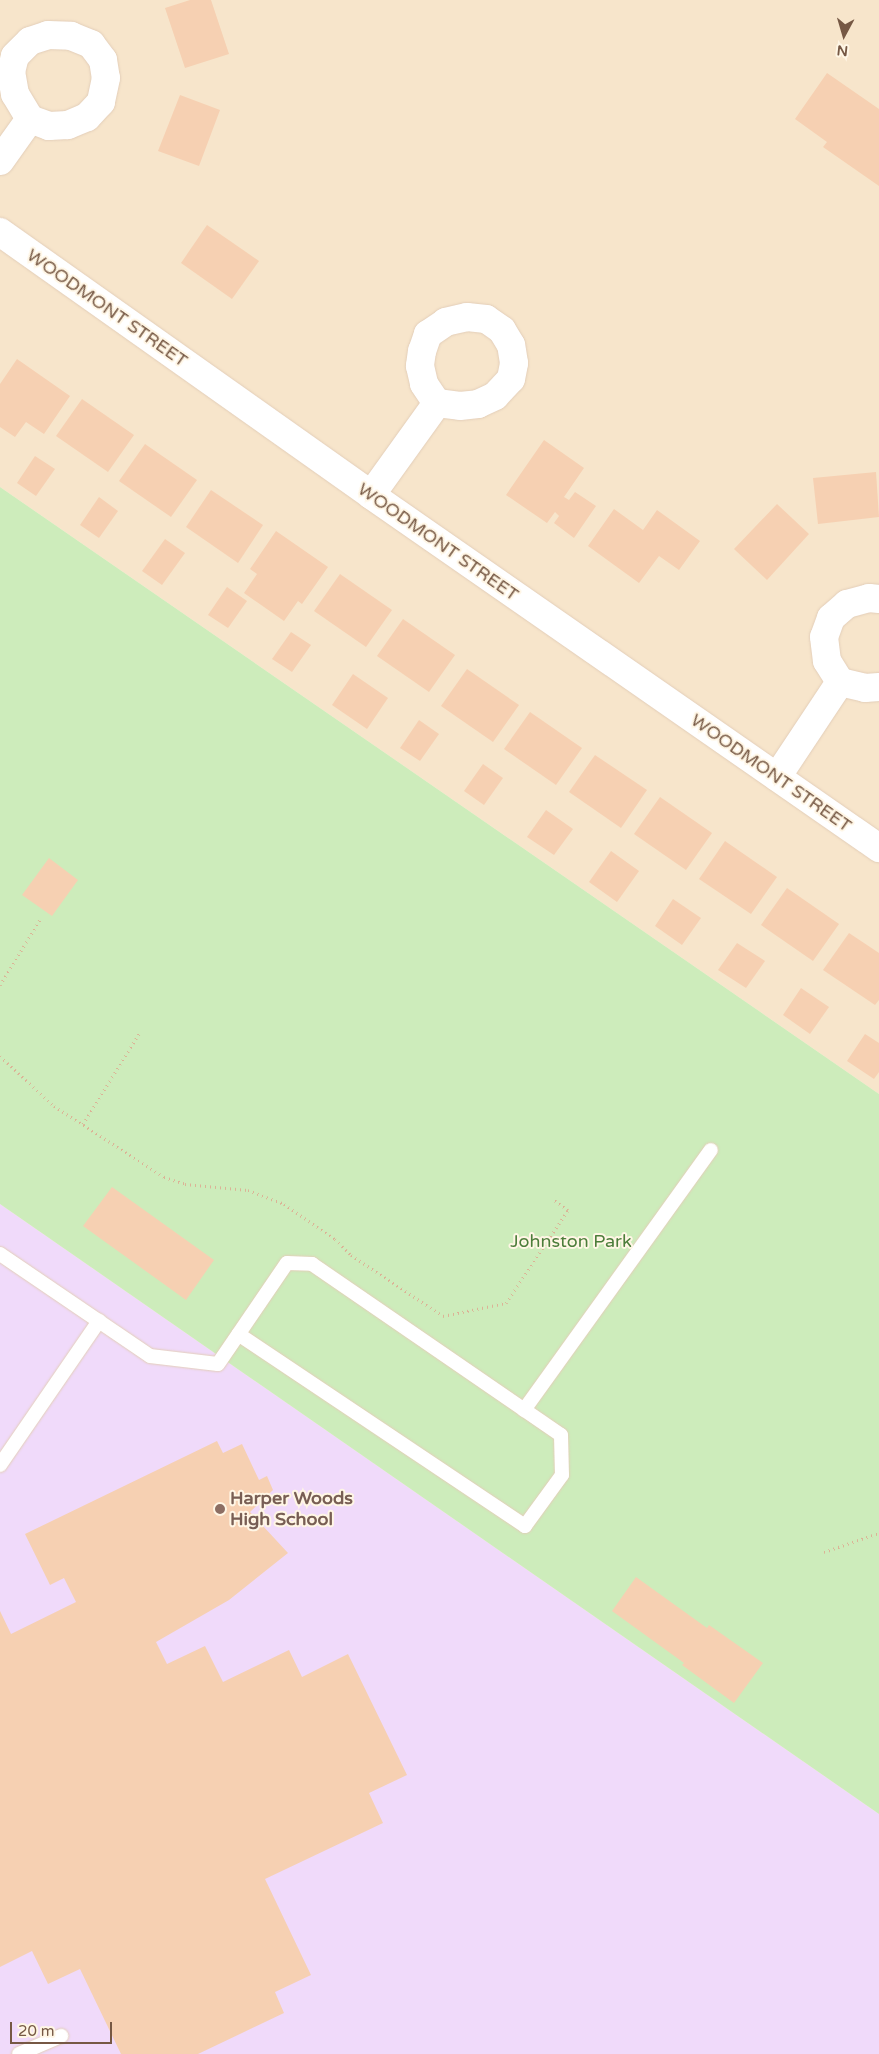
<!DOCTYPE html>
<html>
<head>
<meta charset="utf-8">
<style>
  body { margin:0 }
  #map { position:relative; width:879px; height:2054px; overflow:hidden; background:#fef3dd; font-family:"Varela Round",sans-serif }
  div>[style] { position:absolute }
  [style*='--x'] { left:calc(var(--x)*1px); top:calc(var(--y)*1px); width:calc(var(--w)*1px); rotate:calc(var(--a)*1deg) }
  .residential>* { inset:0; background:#f7e5cb }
  .education>* { inset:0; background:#f0dafa }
  .green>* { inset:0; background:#cdecbb }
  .building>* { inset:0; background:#f6d0b2 }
  .path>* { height:3px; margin-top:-1.5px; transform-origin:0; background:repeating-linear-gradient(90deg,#dbb396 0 1px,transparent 0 5px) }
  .roads { filter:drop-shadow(0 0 1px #e3ceb9) drop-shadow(0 0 1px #e3ceb9) }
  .service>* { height:14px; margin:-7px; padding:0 7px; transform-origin:7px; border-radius:7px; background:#fff }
  .minor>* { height:28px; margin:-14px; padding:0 14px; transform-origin:14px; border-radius:14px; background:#fff }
  .dots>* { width:14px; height:14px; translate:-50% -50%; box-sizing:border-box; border:2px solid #fff6e5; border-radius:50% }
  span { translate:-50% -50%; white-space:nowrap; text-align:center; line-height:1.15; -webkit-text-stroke:4px #fff6e5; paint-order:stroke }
  .street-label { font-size:18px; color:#765844 }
  .park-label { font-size:18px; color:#4c7d3a }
  .education-label { font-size:18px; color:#785e54; font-weight:700 }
  .left { translate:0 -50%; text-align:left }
  .north { position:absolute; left:819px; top:10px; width:50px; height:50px; -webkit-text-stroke:4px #fff6e5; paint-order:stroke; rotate:186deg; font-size:14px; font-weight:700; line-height:20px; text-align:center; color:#765844 }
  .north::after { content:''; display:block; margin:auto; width:18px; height:22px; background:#765844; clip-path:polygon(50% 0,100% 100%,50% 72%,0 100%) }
  .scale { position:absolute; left:10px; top:2022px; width:102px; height:22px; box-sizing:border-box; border:2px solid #765844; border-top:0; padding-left:6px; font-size:15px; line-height:18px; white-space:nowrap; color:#765844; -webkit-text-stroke:4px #fff6e5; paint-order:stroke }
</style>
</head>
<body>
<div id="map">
  <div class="residential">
    <i style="clip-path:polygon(0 0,879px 0,879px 1094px,0 487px)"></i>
  </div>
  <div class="education">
    <i style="clip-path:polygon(0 1204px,879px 1814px,879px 2054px,0 2054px)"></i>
  </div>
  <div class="green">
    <i style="clip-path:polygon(0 487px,879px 1094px,879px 1814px,0 1204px)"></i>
  </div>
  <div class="building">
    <i style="clip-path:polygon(190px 0,211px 0,229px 54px,185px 68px,165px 8px)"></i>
    <i style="clip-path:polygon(827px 73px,879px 109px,879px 186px,823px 147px,827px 142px,795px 119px)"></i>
    <i style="clip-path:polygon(180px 95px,220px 110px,199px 166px,158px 151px)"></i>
    <i style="clip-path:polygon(207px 225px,259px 261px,232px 299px,181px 263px)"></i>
    <i style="clip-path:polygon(17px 359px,70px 396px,44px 434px,26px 422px,15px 437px,0 427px,0 384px)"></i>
    <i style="clip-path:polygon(82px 399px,134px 435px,108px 472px,56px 436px)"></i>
    <i style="clip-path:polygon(544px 440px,584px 468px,564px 497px,569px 500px,575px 492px,596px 506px,574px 538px,554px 523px,559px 516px,555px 512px,547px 523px,506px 495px)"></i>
    <i style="clip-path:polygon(145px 444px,197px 480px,171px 517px,119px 481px)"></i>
    <i style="clip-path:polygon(35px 456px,55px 469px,36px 496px,17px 483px)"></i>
    <i style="clip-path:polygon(876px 472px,879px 517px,818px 524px,813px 478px)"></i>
    <i style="clip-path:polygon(211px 490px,263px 525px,238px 563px,186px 527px)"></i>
    <i style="clip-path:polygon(99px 497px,118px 511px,99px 538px,80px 525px)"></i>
    <i style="clip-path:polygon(777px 504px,809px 534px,767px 580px,734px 549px)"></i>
    <i style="clip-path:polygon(614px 509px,643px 530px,657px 510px,700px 541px,679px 570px,659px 556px,639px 583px,588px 546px)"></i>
    <i style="clip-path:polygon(276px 531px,328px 567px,302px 604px,298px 601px,284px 621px,244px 593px,257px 574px,250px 569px)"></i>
    <i style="clip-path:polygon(165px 539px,185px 553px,162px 585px,142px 571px)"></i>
    <i style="clip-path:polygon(340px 574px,392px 610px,366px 647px,314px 611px)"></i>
    <i style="clip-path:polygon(227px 587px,247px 601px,228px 628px,208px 615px)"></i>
    <i style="clip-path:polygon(403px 619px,455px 655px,429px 692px,377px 656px)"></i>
    <i style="clip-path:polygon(291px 632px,311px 645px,292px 672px,272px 659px)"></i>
    <i style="clip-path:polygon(467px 669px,519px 705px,493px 742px,441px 706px)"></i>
    <i style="clip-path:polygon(353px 674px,388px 698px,367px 729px,332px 705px)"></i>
    <i style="clip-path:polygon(530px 712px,582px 748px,556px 785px,504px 749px)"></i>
    <i style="clip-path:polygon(419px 720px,439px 734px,420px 761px,400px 748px)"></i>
    <i style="clip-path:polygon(595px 755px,647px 790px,621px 828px,569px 792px)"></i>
    <i style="clip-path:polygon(483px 764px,503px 778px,484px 805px,464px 791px)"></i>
    <i style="clip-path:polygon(660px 797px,712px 833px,686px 870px,634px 834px)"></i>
    <i style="clip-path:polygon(546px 810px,573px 829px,554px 855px,527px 837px)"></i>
    <i style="clip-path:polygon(725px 841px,777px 877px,751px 914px,699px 879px)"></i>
    <i style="clip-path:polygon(611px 851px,639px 871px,617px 902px,589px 882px)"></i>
    <i style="clip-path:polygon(49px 858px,78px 880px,52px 916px,22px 895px)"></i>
    <i style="clip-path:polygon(787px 888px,839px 924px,813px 961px,761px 925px)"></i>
    <i style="clip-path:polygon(673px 899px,701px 918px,682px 945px,655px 926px)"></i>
    <i style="clip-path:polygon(849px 933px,879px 953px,879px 1000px,875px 1005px,823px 970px)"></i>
    <i style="clip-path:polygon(737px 943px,765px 961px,746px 988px,718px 970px)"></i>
    <i style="clip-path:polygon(801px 988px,829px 1007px,810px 1034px,783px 1015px)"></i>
    <i style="clip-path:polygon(865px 1034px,879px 1043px,879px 1072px,874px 1079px,847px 1061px)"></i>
    <i style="clip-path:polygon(112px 1187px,214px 1260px,186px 1300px,83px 1226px)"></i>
    <i style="clip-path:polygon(217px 1441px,223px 1453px,242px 1444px,259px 1480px,267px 1476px,273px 1490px,250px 1512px,288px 1553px,229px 1600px,156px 1642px,167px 1664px,205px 1646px,223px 1682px,289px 1650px,302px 1677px,348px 1654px,407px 1775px,369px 1793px,383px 1823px,265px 1879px,311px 1975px,275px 1992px,284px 2013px,198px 2054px,121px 2054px,80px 1969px,48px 1984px,32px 1951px,0 1967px,0 1611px,11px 1634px,76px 1602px,64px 1578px,50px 1585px,25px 1534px)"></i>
    <i style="clip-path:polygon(636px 1577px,707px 1628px,709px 1625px,763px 1663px,734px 1703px,682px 1665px,684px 1663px,612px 1611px)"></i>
  </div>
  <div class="path">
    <i style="--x:0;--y:985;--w:79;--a:-58.5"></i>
    <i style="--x:0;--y:1056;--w:74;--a:42.8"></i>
    <i style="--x:54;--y:1106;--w:131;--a:32.8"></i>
    <i style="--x:164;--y:1177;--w:22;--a:18"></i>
    <i style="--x:185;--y:1184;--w:63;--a:5.4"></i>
    <i style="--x:248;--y:1190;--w:39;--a:21"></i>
    <i style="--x:284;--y:1204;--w:62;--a:34.5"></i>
    <i style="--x:335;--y:1239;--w:23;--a:45"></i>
    <i style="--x:351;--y:1255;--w:110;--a:33.5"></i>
    <i style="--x:443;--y:1316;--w:64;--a:-11.7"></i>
    <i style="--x:506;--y:1303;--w:112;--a:-56.3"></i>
    <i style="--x:568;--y:1210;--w:17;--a:-144"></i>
    <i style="--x:83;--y:1124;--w:108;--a:-58.2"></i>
    <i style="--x:824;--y:1552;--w:58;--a:-19.1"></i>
  </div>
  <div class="roads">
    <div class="service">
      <i style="--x:0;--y:1254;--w:181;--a:34.2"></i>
      <i style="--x:150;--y:1356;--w:68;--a:6.7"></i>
      <i style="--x:218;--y:1364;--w:122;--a:-55.7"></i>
      <i style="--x:287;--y:1263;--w:25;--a:2"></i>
      <i style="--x:312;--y:1264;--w:302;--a:34.5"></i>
      <i style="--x:561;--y:1435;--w:40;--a:88.6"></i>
      <i style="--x:562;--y:1475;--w:63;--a:126"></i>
      <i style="--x:525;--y:1526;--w:345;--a:-146.2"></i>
      <i style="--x:524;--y:1410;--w:320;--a:-54.3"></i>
      <i style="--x:0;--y:1465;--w:175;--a:-55.5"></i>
      <i style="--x:19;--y:2054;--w:46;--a:-23.2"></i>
    </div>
    <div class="minor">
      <i style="--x:48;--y:35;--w:23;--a:2"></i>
      <i style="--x:71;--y:36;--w:22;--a:22"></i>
      <i style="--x:91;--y:44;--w:20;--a:53"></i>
      <i style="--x:103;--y:60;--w:18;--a:81"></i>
      <i style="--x:106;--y:78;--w:25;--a:102"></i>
      <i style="--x:101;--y:102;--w:21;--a:133"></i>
      <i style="--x:87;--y:117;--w:21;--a:157"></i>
      <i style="--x:68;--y:125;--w:19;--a:177"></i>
      <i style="--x:49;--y:126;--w:20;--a:-160"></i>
      <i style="--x:30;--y:119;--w:29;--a:-121"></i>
      <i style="--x:15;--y:94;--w:22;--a:-100"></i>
      <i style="--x:11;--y:72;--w:16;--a:-76"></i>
      <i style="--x:15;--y:56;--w:21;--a:-45"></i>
      <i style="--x:30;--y:41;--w:19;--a:-18"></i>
      <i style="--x:0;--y:161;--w:52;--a:-54.5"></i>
      <i style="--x:0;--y:232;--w:455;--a:35.3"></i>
      <i style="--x:371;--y:495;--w:619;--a:34.79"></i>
      <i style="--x:371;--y:495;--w:113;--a:-54.3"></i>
      <i style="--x:437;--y:403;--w:23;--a:7"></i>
      <i style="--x:460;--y:406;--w:18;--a:-6"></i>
      <i style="--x:478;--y:404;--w:19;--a:-25"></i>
      <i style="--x:495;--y:396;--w:23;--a:-47"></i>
      <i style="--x:511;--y:379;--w:16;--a:-79"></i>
      <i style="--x:514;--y:363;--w:18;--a:-99"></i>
      <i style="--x:511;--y:345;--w:17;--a:-121"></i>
      <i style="--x:502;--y:330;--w:19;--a:-145"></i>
      <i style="--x:486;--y:319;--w:19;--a:-174"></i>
      <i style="--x:467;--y:317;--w:22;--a:167"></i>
      <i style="--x:446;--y:322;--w:22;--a:146"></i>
      <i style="--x:428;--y:334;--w:18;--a:109"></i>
      <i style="--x:422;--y:351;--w:15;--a:98"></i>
      <i style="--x:420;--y:366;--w:18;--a:77"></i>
      <i style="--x:424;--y:384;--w:23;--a:56"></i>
      <i style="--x:879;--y:599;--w:10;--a:-174"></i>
      <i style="--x:869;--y:598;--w:23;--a:165"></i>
      <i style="--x:847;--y:604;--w:21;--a:139"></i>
      <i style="--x:831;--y:618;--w:20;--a:110"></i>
      <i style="--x:824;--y:637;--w:24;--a:83"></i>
      <i style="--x:827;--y:661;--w:25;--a:58"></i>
      <i style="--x:840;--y:682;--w:26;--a:13"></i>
      <i style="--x:865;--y:688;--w:14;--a:-4"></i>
      <i style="--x:777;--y:777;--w:114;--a:-56.4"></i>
    </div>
  </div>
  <div class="dots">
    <i style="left:220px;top:1509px;background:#8d6e63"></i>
  </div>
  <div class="street-label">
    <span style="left:107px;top:308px;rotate:35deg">WOODMONT STREET</span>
    <span style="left:438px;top:542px;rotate:35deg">WOODMONT STREET</span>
    <span style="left:771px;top:773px;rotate:35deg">WOODMONT STREET</span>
  </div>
  <div class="park-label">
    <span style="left:571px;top:1241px">Johnston Park</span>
  </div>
  <div class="education-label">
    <span class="left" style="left:230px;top:1509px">Harper Woods<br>High School</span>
  </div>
  <div class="north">N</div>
  <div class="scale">20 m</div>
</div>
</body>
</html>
